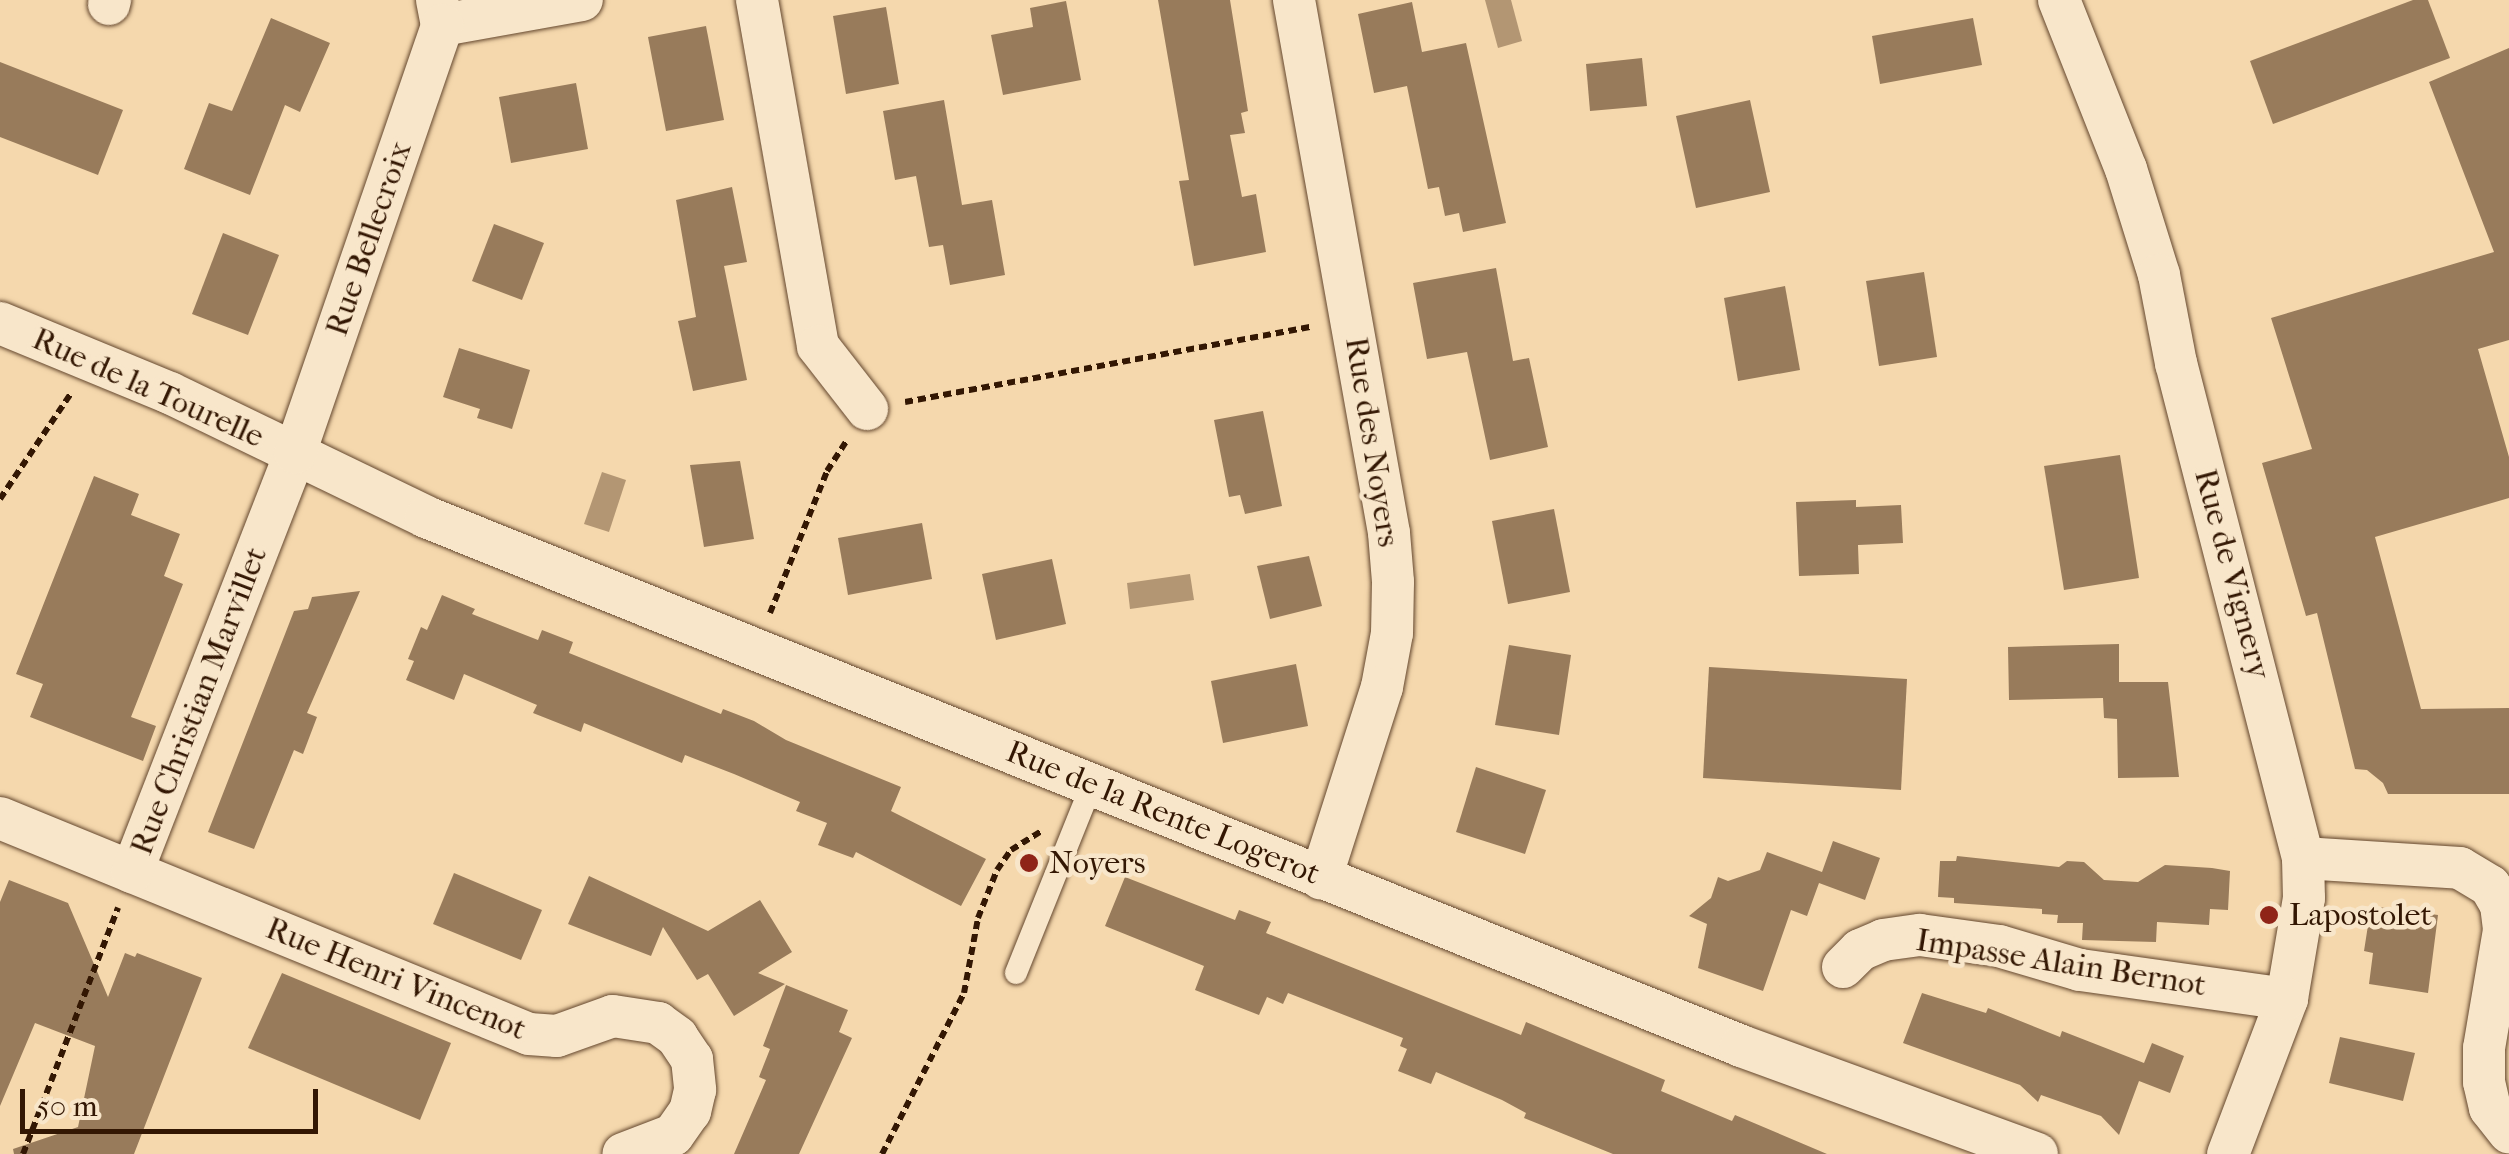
<!DOCTYPE html>
<html>
<head>
<meta charset="utf-8">
<style>
  body { margin:0 }
  #map { position:relative; width:2509px; height:1154px; overflow:hidden; background:#f5d8ad; font-family:"IM FELL French Canon",serif }
  div>[style] { position:absolute }
  [style*='--x'] { left:calc(var(--x)*1px); top:calc(var(--y)*1px); width:calc(var(--w)*1px); rotate:calc(var(--a)*1deg) }
  .water>* { inset:0; background:#b39673 }
  .building>* { inset:0; background:#987b5b }
  .path>* { height:6px; margin-top:-3px; transform-origin:0; background:repeating-linear-gradient(90deg,#331703 0 8px,transparent 0 13px) }
  .roads { filter:drop-shadow(0 0 2px #64472e) drop-shadow(0 0 2px #64472e) }
  .lane>* { height:22px; margin:-11px; padding:0 11px; transform-origin:11px; border-radius:11px; background:#f8e6ca }
  .street>* { height:42px; margin:-21px; padding:0 21px; transform-origin:21px; border-radius:21px; background:#f8e6ca }
  .dots>* { width:28px; height:28px; translate:-50% -50%; box-sizing:border-box; border:5px solid #f8e6ca; border-radius:50% }
  span { translate:-50% -50%; white-space:nowrap; text-align:center; line-height:1.15; -webkit-text-stroke:9px #f8e6ca; paint-order:stroke }
  .street-label { font-size:32px; color:#331703 }
  .poi-label { font-size:32px; color:#331703 }
  .left { translate:0 -50%; text-align:left }
  .scale { position:absolute; left:20px; top:1089px; width:298px; height:45px; box-sizing:border-box; border:5px solid #331703; border-top:0; padding-left:12px; font-size:30px; line-height:35px; white-space:nowrap; color:#331703; -webkit-text-stroke:8px #f8e6ca; paint-order:stroke }
</style>
</head>
<body>
<div id="map">
  <div class="water">
    <i style="clip-path:polygon(1485px 0,1511px 0,1522px 41px,1498px 48px)"></i>
    <i style="clip-path:polygon(602px 472px,626px 480px,609px 532px,584px 524px)"></i>
    <i style="clip-path:polygon(1190px 574px,1194px 600px,1130px 609px,1127px 583px)"></i>
  </div>
  <div class="building">
    <i style="clip-path:polygon(1158px 0,1230px 0,1248px 111px,1241px 113px,1245px 133px,1230px 135px,1242px 197px,1256px 194px,1266px 252px,1194px 266px,1179px 181px,1189px 180px)"></i>
    <i style="clip-path:polygon(2413px 0,2428px 0,2450px 58px,2273px 124px,2250px 61px)"></i>
    <i style="clip-path:polygon(1066px 1px,1081px 80px,1003px 95px,991px 35px,1033px 27px,1030px 8px)"></i>
    <i style="clip-path:polygon(1412px 2px,1422px 52px,1466px 43px,1506px 223px,1463px 232px,1459px 213px,1445px 216px,1439px 187px,1428px 189px,1407px 86px,1374px 93px,1358px 14px)"></i>
    <i style="clip-path:polygon(886px 7px,899px 84px,846px 94px,833px 16px)"></i>
    <i style="clip-path:polygon(271px 18px,330px 43px,300px 112px,285px 105px,250px 195px,184px 169px,209px 103px,232px 111px)"></i>
    <i style="clip-path:polygon(1973px 18px,1982px 65px,1880px 84px,1872px 36px)"></i>
    <i style="clip-path:polygon(706px 26px,724px 120px,666px 131px,648px 37px)"></i>
    <i style="clip-path:polygon(2509px 48px,2509px 340px,2478px 349px,2509px 457px,2509px 498px,2375px 537px,2421px 709px,2509px 708px,2509px 794px,2388px 794px,2383px 783px,2367px 770px,2355px 769px,2317px 613px,2306px 616px,2262px 463px,2312px 449px,2271px 318px,2494px 252px,2429px 82px)"></i>
    <i style="clip-path:polygon(1642px 58px,1647px 106px,1590px 111px,1586px 64px)"></i>
    <i style="clip-path:polygon(0 62px,123px 110px,98px 175px,0 137px)"></i>
    <i style="clip-path:polygon(576px 83px,588px 149px,511px 163px,499px 97px)"></i>
    <i style="clip-path:polygon(944px 100px,962px 205px,992px 200px,1005px 275px,950px 285px,943px 245px,929px 247px,916px 176px,895px 180px,883px 111px)"></i>
    <i style="clip-path:polygon(1750px 100px,1770px 192px,1696px 208px,1676px 116px)"></i>
    <i style="clip-path:polygon(732px 187px,747px 262px,724px 266px,747px 380px,693px 391px,678px 321px,696px 317px,676px 200px)"></i>
    <i style="clip-path:polygon(494px 224px,544px 243px,522px 300px,472px 281px)"></i>
    <i style="clip-path:polygon(223px 233px,279px 255px,248px 335px,192px 314px)"></i>
    <i style="clip-path:polygon(1496px 268px,1513px 361px,1529px 358px,1548px 447px,1490px 460px,1467px 352px,1427px 359px,1413px 283px)"></i>
    <i style="clip-path:polygon(1924px 272px,1937px 357px,1879px 366px,1866px 281px)"></i>
    <i style="clip-path:polygon(1785px 286px,1800px 370px,1738px 381px,1724px 298px)"></i>
    <i style="clip-path:polygon(459px 348px,530px 370px,512px 429px,477px 418px,480px 409px,443px 397px)"></i>
    <i style="clip-path:polygon(1263px 411px,1282px 506px,1245px 514px,1240px 495px,1229px 497px,1214px 420px)"></i>
    <i style="clip-path:polygon(2120px 455px,2139px 578px,2064px 590px,2044px 466px)"></i>
    <i style="clip-path:polygon(740px 461px,754px 539px,704px 547px,690px 465px)"></i>
    <i style="clip-path:polygon(94px 476px,139px 494px,131px 515px,180px 534px,164px 576px,183px 584px,131px 717px,156px 726px,143px 761px,30px 717px,43px 684px,16px 674px)"></i>
    <i style="clip-path:polygon(1856px 500px,1856px 507px,1901px 505px,1903px 543px,1858px 545px,1859px 574px,1799px 576px,1796px 502px)"></i>
    <i style="clip-path:polygon(1554px 509px,1570px 592px,1508px 604px,1492px 521px)"></i>
    <i style="clip-path:polygon(922px 523px,932px 579px,848px 595px,838px 538px)"></i>
    <i style="clip-path:polygon(1309px 556px,1322px 606px,1270px 619px,1257px 566px)"></i>
    <i style="clip-path:polygon(1052px 559px,1066px 624px,996px 640px,982px 574px)"></i>
    <i style="clip-path:polygon(360px 591px,307px 713px,317px 717px,303px 754px,294px 750px,254px 849px,208px 832px,294px 611px,308px 609px,312px 597px)"></i>
    <i style="clip-path:polygon(442px 595px,475px 609px,472px 614px,538px 640px,542px 630px,573px 642px,569px 653px,721px 714px,723px 709px,754px 721px,786px 740px,901px 787px,891px 811px,986px 859px,961px 906px,856px 852px,853px 858px,818px 845px,827px 823px,796px 811px,800px 802px,734px 774px,685px 755px,682px 763px,584px 723px,581px 732px,533px 713px,537px 705px,464px 674px,454px 700px,406px 680px,414px 661px,408px 659px,421px 627px,427px 630px)"></i>
    <i style="clip-path:polygon(2119px 644px,2119px 682px,2168px 682px,2179px 777px,2118px 778px,2117px 719px,2104px 718px,2103px 698px,2009px 700px,2008px 647px)"></i>
    <i style="clip-path:polygon(1509px 645px,1571px 655px,1559px 735px,1495px 725px)"></i>
    <i style="clip-path:polygon(1296px 664px,1308px 726px,1223px 743px,1211px 681px)"></i>
    <i style="clip-path:polygon(1709px 667px,1907px 679px,1901px 790px,1703px 778px)"></i>
    <i style="clip-path:polygon(1476px 767px,1546px 790px,1525px 854px,1456px 832px)"></i>
    <i style="clip-path:polygon(1833px 841px,1880px 858px,1865px 900px,1819px 883px,1807px 916px,1791px 910px,1763px 991px,1698px 968px,1707px 924px,1689px 916px,1711px 898px,1718px 877px,1728px 881px,1760px 870px,1767px 852px,1822px 872px)"></i>
    <i style="clip-path:polygon(1957px 856px,2059px 867px,2067px 861px,2084px 862px,2104px 880px,2138px 882px,2165px 865px,2212px 868px,2230px 871px,2228px 910px,2210px 909px,2209px 925px,2157px 922px,2156px 942px,2082px 940px,2083px 923px,2057px 923px,2058px 915px,2042px 914px,2042px 909px,1954px 903px,1954px 898px,1938px 897px,1940px 861px,1956px 861px)"></i>
    <i style="clip-path:polygon(454px 873px,542px 910px,521px 960px,433px 924px)"></i>
    <i style="clip-path:polygon(589px 876px,708px 931px,760px 900px,792px 952px,758px 973px,785px 984px,734px 1016px,708px 974px,697px 980px,663px 927px,651px 956px,568px 924px)"></i>
    <i style="clip-path:polygon(1125px 877px,1235px 920px,1239px 910px,1271px 922px,1266px 933px,1521px 1035px,1526px 1022px,1665px 1080px,1661px 1091px,1732px 1121px,1735px 1115px,1827px 1154px,1613px 1154px,1524px 1118px,1526px 1113px,1502px 1100px,1436px 1072px,1431px 1084px,1398px 1071px,1407px 1049px,1400px 1046px,1403px 1038px,1288px 993px,1283px 1004px,1267px 997px,1259px 1015px,1195px 990px,1204px 966px,1105px 926px)"></i>
    <i style="clip-path:polygon(9px 880px,68px 903px,108px 997px,125px 953px,135px 957px,137px 953px,202px 978px,134px 1154px,14px 1154px,13px 1149px,78px 1127px,95px 1046px,35px 1023px,0 1106px,0 902px)"></i>
    <i style="clip-path:polygon(2371px 906px,2438px 915px,2428px 993px,2369px 984px,2373px 953px,2364px 951px)"></i>
    <i style="clip-path:polygon(282px 973px,451px 1043px,420px 1120px,248px 1048px)"></i>
    <i style="clip-path:polygon(786px 985px,848px 1010px,839px 1032px,852px 1038px,799px 1154px,734px 1154px,766px 1080px,759px 1077px,770px 1049px,763px 1046px)"></i>
    <i style="clip-path:polygon(1922px 993px,1986px 1013px,1988px 1008px,2060px 1037px,2062px 1031px,2144px 1063px,2152px 1043px,2184px 1056px,2170px 1093px,2139px 1081px,2119px 1135px,2101px 1116px,2041px 1095px,2038px 1102px,2020px 1085px,1903px 1043px)"></i>
    <i style="clip-path:polygon(2340px 1037px,2415px 1053px,2403px 1101px,2329px 1083px)"></i>
  </div>
  <div class="path">
    <i style="--x:905;--y:402;--w:413;--a:-10.5"></i>
    <i style="--x:0;--y:499;--w:129;--a:-56.1"></i>
    <i style="--x:770;--y:613;--w:153;--a:-68.1"></i>
    <i style="--x:827;--y:471;--w:35;--a:-57"></i>
    <i style="--x:23;--y:1154;--w:264;--a:-68.9"></i>
    <i style="--x:882;--y:1154;--w:181;--a:-63"></i>
    <i style="--x:964;--y:993;--w:76;--a:-79.4"></i>
    <i style="--x:978;--y:918;--w:52;--a:-68.4"></i>
    <i style="--x:997;--y:870;--w:24;--a:-55"></i>
    <i style="--x:1011;--y:850;--w:36;--a:-32"></i>
  </div>
  <div class="roads">
    <div class="lane">
      <i style="--x:1016;--y:973;--w:204;--a:-68.1"></i>
    </div>
    <div class="street">
      <i style="--x:437;--y:0;--w:25;--a:79"></i>
      <i style="--x:442;--y:25;--w:142;--a:-10.1"></i>
      <i style="--x:757;--y:0;--w:351;--a:80"></i>
      <i style="--x:818;--y:346;--w:80;--a:52.1"></i>
      <i style="--x:1294;--y:0;--w:541;--a:79.89"></i>
      <i style="--x:1389;--y:533;--w:49;--a:85.3"></i>
      <i style="--x:1393;--y:582;--w:51;--a:91.1"></i>
      <i style="--x:1392;--y:633;--w:55;--a:100.5"></i>
      <i style="--x:1382;--y:687;--w:201;--a:107.7"></i>
      <i style="--x:2059;--y:0;--w:182;--a:68.4"></i>
      <i style="--x:2126;--y:169;--w:111;--a:72.7"></i>
      <i style="--x:2159;--y:275;--w:90;--a:79.1"></i>
      <i style="--x:2176;--y:363;--w:511;--a:75.61"></i>
      <i style="--x:2303;--y:858;--w:40;--a:88.6"></i>
      <i style="--x:2304;--y:898;--w:102;--a:99.6"></i>
      <i style="--x:2287;--y:999;--w:166;--a:110.8"></i>
      <i style="--x:109;--y:4;--w:4;--a:-76"></i>
      <i style="--x:0;--y:323;--w:184;--a:22.4"></i>
      <i style="--x:170;--y:393;--w:284;--a:25.8"></i>
      <i style="--x:426;--y:517;--w:1417;--a:21.91"></i>
      <i style="--x:1741;--y:1046;--w:315;--a:20"></i>
      <i style="--x:0;--y:818;--w:571;--a:22.21"></i>
      <i style="--x:529;--y:1034;--w:28;--a:4"></i>
      <i style="--x:557;--y:1036;--w:59;--a:-19.7"></i>
      <i style="--x:613;--y:1016;--w:46;--a:8.8"></i>
      <i style="--x:658;--y:1023;--w:24;--a:36"></i>
      <i style="--x:677;--y:1037;--w:27;--a:56"></i>
      <i style="--x:692;--y:1059;--w:31;--a:84"></i>
      <i style="--x:695;--y:1090;--w:22;--a:103"></i>
      <i style="--x:690;--y:1111;--w:29;--a:125"></i>
      <i style="--x:673;--y:1135;--w:53;--a:159.2"></i>
      <i style="--x:2303;--y:858;--w:157;--a:3.6"></i>
      <i style="--x:2460;--y:868;--w:35;--a:31"></i>
      <i style="--x:2490;--y:886;--w:22;--a:60"></i>
      <i style="--x:2501;--y:905;--w:25;--a:83"></i>
      <i style="--x:2504;--y:930;--w:120;--a:99.6"></i>
      <i style="--x:2484;--y:1048;--w:34;--a:90"></i>
      <i style="--x:2484;--y:1082;--w:27;--a:77"></i>
      <i style="--x:2490;--y:1108;--w:31;--a:52"></i>
      <i style="--x:132;--y:872;--w:450;--a:-68.7"></i>
      <i style="--x:295;--y:453;--w:453;--a:-71"></i>
      <i style="--x:1843;--y:967;--w:24;--a:-45"></i>
      <i style="--x:1860;--y:950;--w:25;--a:-23"></i>
      <i style="--x:1883;--y:940;--w:37;--a:-8"></i>
      <i style="--x:1920;--y:935;--w:80;--a:7.9"></i>
      <i style="--x:1999;--y:946;--w:84;--a:16.5"></i>
      <i style="--x:2080;--y:970;--w:209;--a:8"></i>
    </div>
  </div>
  <div class="dots">
    <i style="left:1029px;top:863px;background:#8f2418"></i>
    <i style="left:2269px;top:915px;background:#8f2418"></i>
  </div>
  <div class="street-label">
    <span style="left:369px;top:239px;rotate:-71deg">Rue Bellecroix</span>
    <span style="left:148px;top:388px;rotate:24deg">Rue de la Tourelle</span>
    <span style="left:1372px;top:442px;rotate:81deg">Rue des Noyers</span>
    <span style="left:2232px;top:574px;rotate:75deg">Rue de Vignery</span>
    <span style="left:199px;top:701px;rotate:-69deg">Rue Christian Marvillet</span>
    <span style="left:1163px;top:813px;rotate:22deg">Rue de la Rente Logerot</span>
    <span style="left:2061px;top:963px;rotate:9deg">Impasse Alain Bernot</span>
    <span style="left:396px;top:979px;rotate:22deg">Rue Henri Vincenot</span>
  </div>
  <div class="poi-label">
    <span class="left" style="left:1049px;top:863px">Noyers</span>
    <span class="left" style="left:2289px;top:915px">Lapostolet</span>
  </div>
  <div class="scale">50 m</div>
</div>
</body>
</html>
